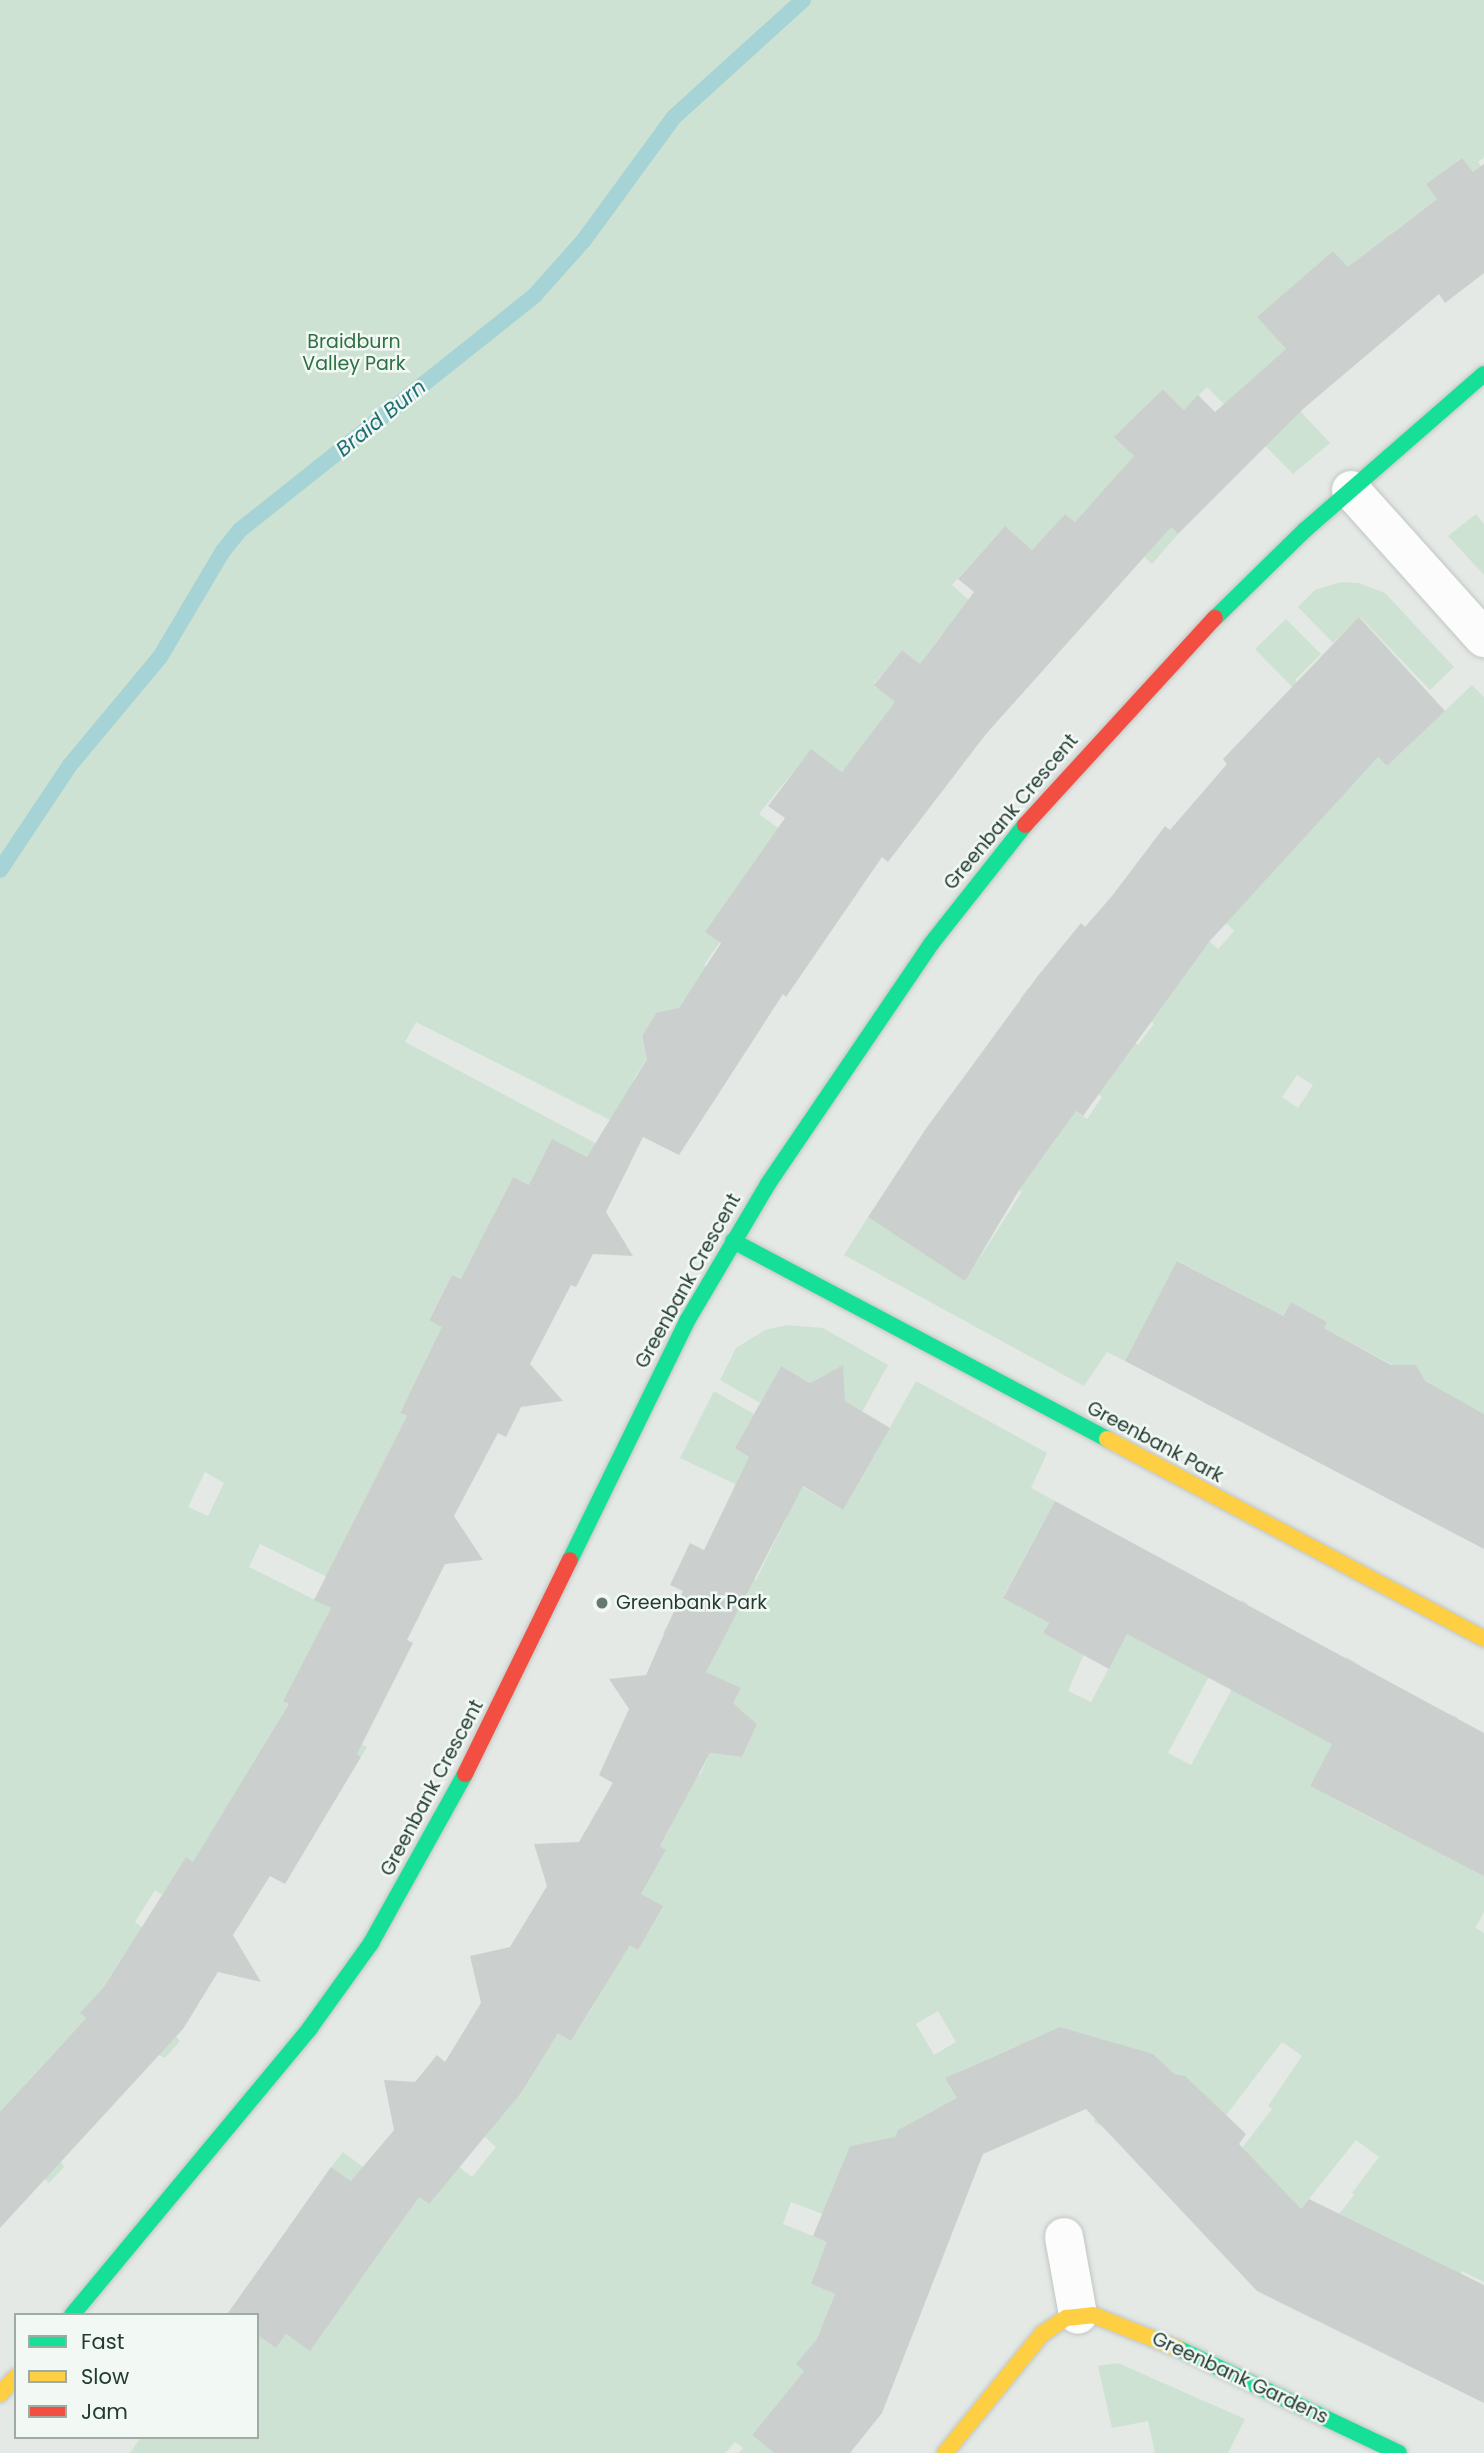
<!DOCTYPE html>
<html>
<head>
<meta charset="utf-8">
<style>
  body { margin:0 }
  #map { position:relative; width:1484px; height:2453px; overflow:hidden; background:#e4e9e6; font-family:Poppins,sans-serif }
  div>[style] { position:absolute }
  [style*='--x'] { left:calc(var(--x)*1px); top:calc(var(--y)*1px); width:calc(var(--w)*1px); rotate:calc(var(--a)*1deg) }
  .green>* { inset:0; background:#cde2d2 }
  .stream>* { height:16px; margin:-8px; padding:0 8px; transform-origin:8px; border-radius:8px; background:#a6d3d5 }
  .building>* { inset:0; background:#cbd0ce }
  .roads { filter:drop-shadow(0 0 2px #c1c6c3) drop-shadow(0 0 2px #c1c6c3) }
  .street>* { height:38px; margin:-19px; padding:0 19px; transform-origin:19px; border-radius:19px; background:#fbfcfb }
  .fast>* { height:16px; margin:-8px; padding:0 8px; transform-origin:8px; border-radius:8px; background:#16e098 }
  .slow>* { height:16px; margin:-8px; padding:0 8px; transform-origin:8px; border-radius:8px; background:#ffcf43 }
  .jam>* { height:16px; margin:-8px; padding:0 8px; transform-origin:8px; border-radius:8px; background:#f24e42 }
  .dots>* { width:19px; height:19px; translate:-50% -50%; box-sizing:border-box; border:4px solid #f2f8f4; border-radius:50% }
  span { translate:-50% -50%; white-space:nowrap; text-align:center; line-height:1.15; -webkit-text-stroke:5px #f2f8f4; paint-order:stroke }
  .park-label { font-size:19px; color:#2e7042 }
  .street-label { font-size:19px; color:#233b32 }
  .poi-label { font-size:19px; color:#233b32 }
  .left { translate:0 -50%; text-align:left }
  .water-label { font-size:21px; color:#1f6f75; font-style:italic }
  .legend { position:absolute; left:14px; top:2313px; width:245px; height:126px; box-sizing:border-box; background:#f2f8f4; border:2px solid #9faca6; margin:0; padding:9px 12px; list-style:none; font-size:21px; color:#233b32 }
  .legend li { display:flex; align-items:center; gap:14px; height:35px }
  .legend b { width:35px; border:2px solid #9faca6 }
</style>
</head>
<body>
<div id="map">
  <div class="green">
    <i style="clip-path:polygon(evenodd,0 0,1484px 0,1484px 157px,1478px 162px,1484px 170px,1484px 187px,1461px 158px,1427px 184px,1437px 199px,1393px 232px,1362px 282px,1333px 251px,1258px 317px,1286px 349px,1263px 371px,1330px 443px,1293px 474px,1207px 387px,1184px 410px,1163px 389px,1115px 437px,1136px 458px,1119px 475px,1178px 534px,1152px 564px,1089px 506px,1075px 522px,1065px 514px,1032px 550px,1005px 526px,952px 585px,979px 609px,956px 637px,942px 634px,925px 657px,931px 667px,928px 671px,902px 650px,874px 684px,899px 705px,842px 772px,811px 750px,759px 814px,792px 838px,704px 965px,772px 1011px,656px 1013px,642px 1036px,644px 1047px,651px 1052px,633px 1080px,650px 1091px,610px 1120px,416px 1022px,405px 1042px,631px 1162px,624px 1176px,529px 1185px,513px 1177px,495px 1212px,480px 1290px,452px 1275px,429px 1319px,444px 1327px,426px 1396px,412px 1389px,400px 1413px,479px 1452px,482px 1463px,472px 1482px,407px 1449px,383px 1596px,420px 1615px,417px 1621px,260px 1544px,249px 1567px,331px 1608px,283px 1701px,367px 1747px,361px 1757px,317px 1730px,247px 1896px,186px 1858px,162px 1895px,155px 1890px,135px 1922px,142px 1927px,167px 2026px,180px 2041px,165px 2058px,86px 2018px,25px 2084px,64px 2167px,49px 2183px,0 2139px,0 0,205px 1472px,224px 1483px,208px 1516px,188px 1507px,205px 1472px)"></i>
    <i style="clip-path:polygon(1476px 514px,1484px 524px,1484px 575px,1448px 536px)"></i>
    <i style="clip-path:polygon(1341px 582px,1359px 583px,1385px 593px,1454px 667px,1430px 690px,1360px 617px,1333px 643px,1298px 607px,1315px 590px)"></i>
    <i style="clip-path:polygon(evenodd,1286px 619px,1321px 654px,1295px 680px,1364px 753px,1375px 754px,1387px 766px,1472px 685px,1484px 697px,1484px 1414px,1324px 1328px,1327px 1322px,1291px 1302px,1222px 1411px,1204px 1403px,1256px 1302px,1178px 1261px,1125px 1361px,1107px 1352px,1084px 1386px,844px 1255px,868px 1217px,965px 1280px,1022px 1192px,925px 1130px,949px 1097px,1039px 1162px,1057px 1138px,1042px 1127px,1061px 1101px,1087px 1119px,1102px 1097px,1076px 1080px,1095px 1053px,1020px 999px,1028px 988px,1036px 992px,1048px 976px,1138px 1045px,1154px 1024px,1149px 1019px,1131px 875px,1218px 949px,1234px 931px,1226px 923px,1299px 694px,1255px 649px,1286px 619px,1297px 1075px,1313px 1085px,1298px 1108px,1282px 1097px,1297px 1075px)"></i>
    <i style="clip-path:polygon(787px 1325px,823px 1328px,888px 1365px,862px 1412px,845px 1402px,826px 1374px,810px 1383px,781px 1366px,760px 1403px,720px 1380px,736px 1348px,765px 1330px)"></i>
    <i style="clip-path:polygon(evenodd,916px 1381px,1047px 1453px,1031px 1488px,1055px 1501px,1003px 1597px,1062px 1599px,1043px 1633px,1074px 1650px,1132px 1543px,1068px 1691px,1091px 1702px,1127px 1634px,1203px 1674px,1242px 1600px,1248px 1604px,1168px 1753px,1191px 1765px,1232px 1689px,1307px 1730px,1347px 1657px,1370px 1672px,1310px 1786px,1388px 1827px,1448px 1714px,1458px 1717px,1406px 1812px,1484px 1854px,1484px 1912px,1475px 1928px,1484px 1933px,1484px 2282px,1462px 2271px,1451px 2291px,1273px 2298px,1354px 2195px,1352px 2193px,1379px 2157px,1356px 2140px,1301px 2209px,1184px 2213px,1178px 2207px,1242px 2148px,1272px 2109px,1268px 2106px,1302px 2056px,1282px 2042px,1221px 2122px,1192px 2094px,1192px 2082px,1174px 2074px,1105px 2128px,1094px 2122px,1117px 2044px,1077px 2032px,1067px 2090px,1042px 2035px,960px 2071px,994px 2149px,888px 2155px,861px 2144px,850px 2146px,831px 2217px,791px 2202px,783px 2224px,843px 2248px,811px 2284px,835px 2294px,819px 2335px,900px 2367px,804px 2371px,752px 2435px,774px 2453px,739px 2453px,743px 2448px,735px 2442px,725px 2453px,130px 2453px,141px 2437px,257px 2437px,257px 2335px,276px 2348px,286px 2334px,310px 2350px,396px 2230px,380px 2201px,331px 2167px,343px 2152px,363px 2167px,371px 2157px,428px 2204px,459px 2167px,472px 2177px,496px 2147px,484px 2136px,558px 2033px,571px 2041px,593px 2006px,641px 1894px,666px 1850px,660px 1846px,672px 1825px,609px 1789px,612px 1783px,640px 1797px,659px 1755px,700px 1775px,710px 1753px,742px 1757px,757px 1724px,733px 1703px,740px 1688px,704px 1671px,696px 1649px,663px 1633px,672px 1616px,712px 1635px,752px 1578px,756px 1580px,787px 1517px,733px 1490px,735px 1484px,680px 1458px,714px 1391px,754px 1414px,735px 1448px,843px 1510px,916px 1381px,938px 2011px,956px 2042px,934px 2055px,916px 2024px,938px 2011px)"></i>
    <i style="clip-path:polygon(1118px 2363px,1245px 2419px,1228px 2453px,1155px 2453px,1148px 2421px,1112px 2428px,1098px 2366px)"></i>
  </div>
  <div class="stream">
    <i style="--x:0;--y:870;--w:126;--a:-56.3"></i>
    <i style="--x:70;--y:765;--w:141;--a:-50.2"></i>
    <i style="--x:160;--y:657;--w:123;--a:-59.3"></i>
    <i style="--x:223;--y:551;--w:27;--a:-51"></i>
    <i style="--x:240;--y:530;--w:377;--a:-38.5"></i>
    <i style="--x:535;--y:295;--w:74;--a:-48.3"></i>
    <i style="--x:584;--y:240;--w:152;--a:-53.8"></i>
    <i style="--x:674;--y:117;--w:174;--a:-42.2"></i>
  </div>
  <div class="building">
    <i style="clip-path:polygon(1462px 158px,1473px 172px,1484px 164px,1484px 273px,1445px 303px,1439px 294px,1303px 409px,1178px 534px,1171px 527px,986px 734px,888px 862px,882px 857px,786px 997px,783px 994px,679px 1155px,643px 1137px,606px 1212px,633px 1256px,593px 1254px,576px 1287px,571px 1285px,530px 1364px,563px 1401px,521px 1407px,506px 1437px,498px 1433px,454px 1516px,483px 1560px,445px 1564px,407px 1640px,413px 1643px,357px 1754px,361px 1757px,285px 1884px,270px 1876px,233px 1935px,261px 1982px,218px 1972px,183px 2029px,0 2228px,0 2112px,86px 2018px,80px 2013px,104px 1987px,186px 1857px,193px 1862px,289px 1704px,283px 1701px,331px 1608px,314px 1600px,407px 1416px,400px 1413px,442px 1327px,429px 1320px,452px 1275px,461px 1279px,513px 1177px,529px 1185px,552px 1139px,587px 1157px,647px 1059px,642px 1036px,656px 1013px,679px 1008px,721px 943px,705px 932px,785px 818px,768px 806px,811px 749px,842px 772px,895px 702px,874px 685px,902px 650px,920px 664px,974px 592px,958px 579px,1005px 526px,1032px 550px,1065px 514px,1075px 522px,1134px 456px,1114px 437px,1163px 389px,1184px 410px,1198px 395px,1215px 412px,1286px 349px,1257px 317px,1333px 251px,1348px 267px,1437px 199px,1426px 184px)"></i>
    <i style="clip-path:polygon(1359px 617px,1445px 711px,1387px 766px,1378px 757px,1209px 942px,1083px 1116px,1076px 1111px,1019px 1190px,965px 1281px,868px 1217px,925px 1130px,1037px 977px,1081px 923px,1085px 927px,1112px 896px,1165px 826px,1170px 830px,1227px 764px,1223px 759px)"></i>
    <i style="clip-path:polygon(1177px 1261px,1283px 1316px,1291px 1302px,1327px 1322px,1324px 1328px,1391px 1365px,1416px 1365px,1425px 1381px,1484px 1414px,1484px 1549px,1125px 1361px)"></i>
    <i style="clip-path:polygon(843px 1365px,845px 1401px,890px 1428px,843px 1510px,803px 1486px,706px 1672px,741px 1688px,733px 1703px,757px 1724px,742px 1757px,710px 1753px,660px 1846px,666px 1850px,641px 1894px,663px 1906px,638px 1950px,630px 1945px,571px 2041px,558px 2033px,521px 2093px,429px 2204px,419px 2197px,310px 2351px,286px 2334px,276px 2348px,257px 2335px,257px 2315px,228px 2313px,331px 2167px,351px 2181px,394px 2130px,384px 2080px,415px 2082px,437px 2055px,445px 2062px,481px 2003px,470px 1956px,510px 1947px,547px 1886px,534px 1844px,579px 1842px,613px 1783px,599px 1775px,629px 1709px,609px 1679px,646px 1675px,683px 1591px,670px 1585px,690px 1543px,704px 1550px,749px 1457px,735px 1448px,781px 1366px,810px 1383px)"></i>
    <i style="clip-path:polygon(1055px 1501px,1484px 1733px,1484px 1876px,1310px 1786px,1332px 1744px,1127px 1634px,1109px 1669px,1043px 1633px,1049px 1623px,1003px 1598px)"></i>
    <i style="clip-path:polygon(1060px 2027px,1153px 2054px,1174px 2074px,1185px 2076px,1246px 2134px,1239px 2144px,1301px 2209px,1309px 2199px,1484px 2285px,1484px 2403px,1257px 2291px,1086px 2109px,983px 2154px,882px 2413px,850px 2453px,774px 2453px,752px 2435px,804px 2371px,796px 2364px,817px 2339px,835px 2294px,811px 2284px,827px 2242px,813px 2236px,850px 2146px,895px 2137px,898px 2130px,957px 2098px,945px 2078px)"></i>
  </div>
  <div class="roads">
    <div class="street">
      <i style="--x:1351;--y:490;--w:199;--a:48.1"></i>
      <i style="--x:1064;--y:2237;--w:79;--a:79.8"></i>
    </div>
    <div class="fast">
      <i style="--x:1215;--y:618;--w:126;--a:-44.4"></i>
      <i style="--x:1305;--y:530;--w:237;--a:-41.1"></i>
      <i style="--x:733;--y:1241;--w:423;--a:27.9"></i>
      <i style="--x:570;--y:1560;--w:266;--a:-63.9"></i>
      <i style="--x:687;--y:1321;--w:159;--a:-59.4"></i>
      <i style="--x:768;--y:1184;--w:290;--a:-55.8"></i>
      <i style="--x:931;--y:944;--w:152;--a:-51.7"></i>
      <i style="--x:72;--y:2315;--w:373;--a:-50.3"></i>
      <i style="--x:310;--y:2028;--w:105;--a:-54.3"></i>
      <i style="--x:371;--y:1943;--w:193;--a:-60.9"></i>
      <i style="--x:1179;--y:2349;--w:243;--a:25.3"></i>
    </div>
    <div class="slow">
      <i style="--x:1107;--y:1439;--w:427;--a:27.9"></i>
      <i style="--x:0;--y:2394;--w:23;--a:-47"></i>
      <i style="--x:945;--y:2453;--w:154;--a:-50.8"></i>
      <i style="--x:1042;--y:2334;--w:29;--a:-34"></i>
      <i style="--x:1066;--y:2318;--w:27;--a:-6"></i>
      <i style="--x:1093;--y:2315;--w:92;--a:21.6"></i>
    </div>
    <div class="jam">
      <i style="--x:1025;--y:825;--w:281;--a:-47.5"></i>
      <i style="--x:465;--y:1774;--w:238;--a:-63.9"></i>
    </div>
  </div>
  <div class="dots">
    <i style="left:602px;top:1603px;background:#677871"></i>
  </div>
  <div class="park-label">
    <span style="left:354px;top:353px">Braidburn<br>Valley Park</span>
  </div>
  <div class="street-label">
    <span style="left:1011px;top:812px;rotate:-50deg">Greenbank Crescent</span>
    <span style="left:688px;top:1281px;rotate:-61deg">Greenbank Crescent</span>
    <span style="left:1155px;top:1442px;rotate:28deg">Greenbank Park</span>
    <span style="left:432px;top:1788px;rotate:-62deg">Greenbank Crescent</span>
    <span style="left:1240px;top:2378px;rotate:25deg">Greenbank Gardens</span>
  </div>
  <div class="poi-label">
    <span class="left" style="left:616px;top:1603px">Greenbank Park</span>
  </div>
  <div class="water-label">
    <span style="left:381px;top:418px;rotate:-39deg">Braid Burn</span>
  </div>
  <ul class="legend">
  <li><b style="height:9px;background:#16e098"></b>Fast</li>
  <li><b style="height:9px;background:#ffcf43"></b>Slow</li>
  <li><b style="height:9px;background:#f24e42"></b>Jam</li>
  </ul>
</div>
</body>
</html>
